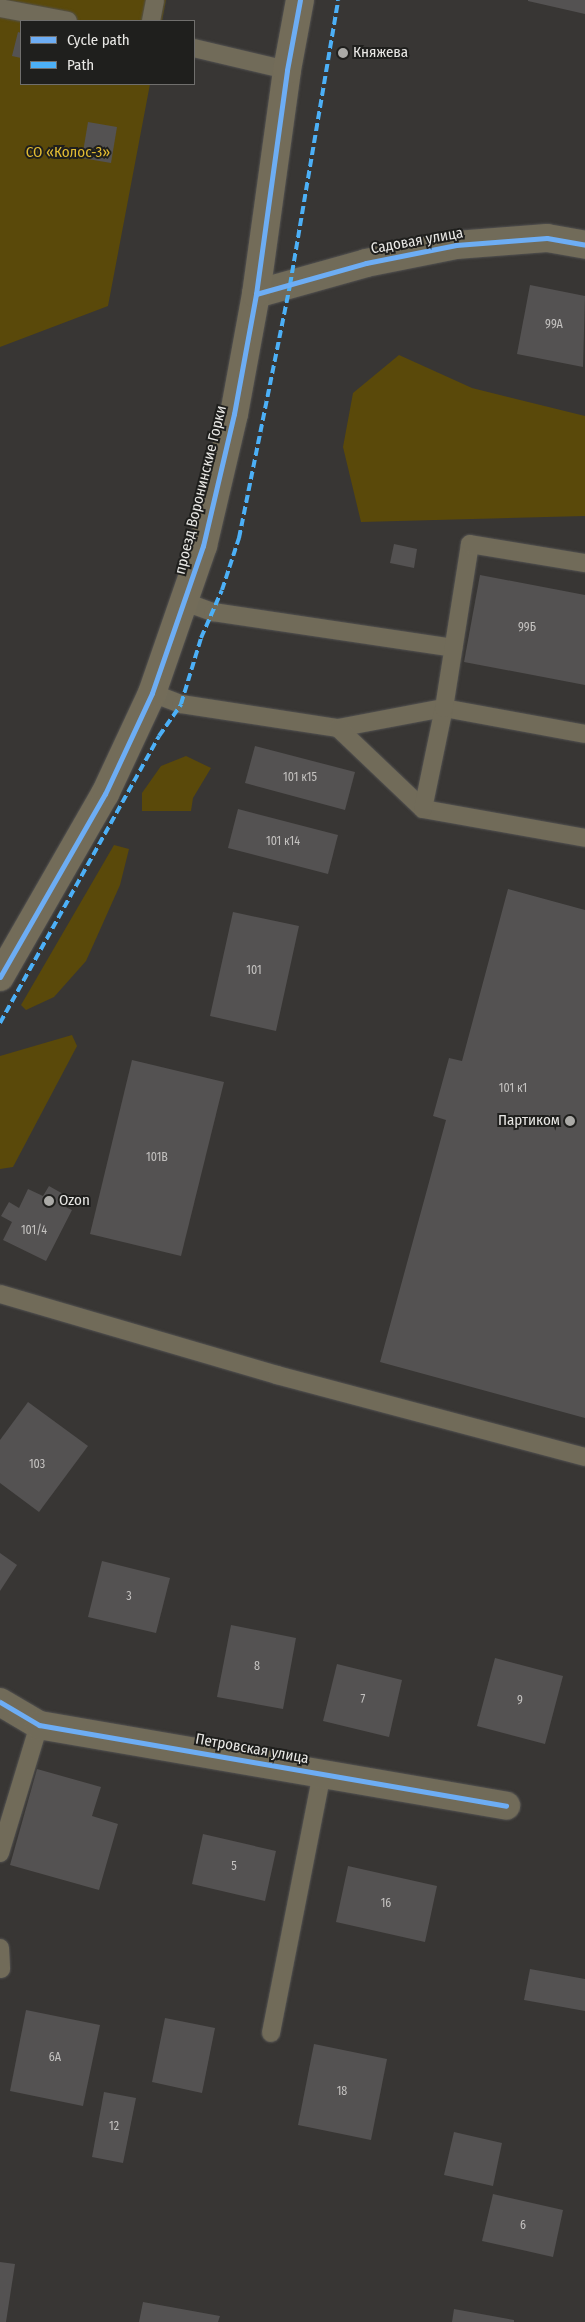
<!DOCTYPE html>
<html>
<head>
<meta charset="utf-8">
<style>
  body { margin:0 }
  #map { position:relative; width:585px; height:2322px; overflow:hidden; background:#383634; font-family:"Fira Sans Condensed",sans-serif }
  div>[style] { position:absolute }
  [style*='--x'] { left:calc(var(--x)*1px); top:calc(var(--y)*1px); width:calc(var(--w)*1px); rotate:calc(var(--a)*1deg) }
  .green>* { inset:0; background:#5a490a }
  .building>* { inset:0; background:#545252 }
  .roads { filter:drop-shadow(0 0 1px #535251) drop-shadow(0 0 1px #535251) }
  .lane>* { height:18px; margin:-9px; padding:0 9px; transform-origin:9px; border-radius:9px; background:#716b59 }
  .street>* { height:28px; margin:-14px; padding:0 14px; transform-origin:14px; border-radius:14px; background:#716b59 }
  .secondary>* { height:28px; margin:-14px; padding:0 14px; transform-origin:14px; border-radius:14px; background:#736c59 }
  .quiet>* { height:4px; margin-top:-2px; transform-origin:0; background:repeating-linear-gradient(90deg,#4cb0f7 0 8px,transparent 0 12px) }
  .cycleway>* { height:5px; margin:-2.5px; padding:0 2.5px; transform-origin:2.5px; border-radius:2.5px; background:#6dadf4 }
  .dots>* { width:14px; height:14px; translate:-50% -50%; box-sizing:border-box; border:2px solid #1f1f1d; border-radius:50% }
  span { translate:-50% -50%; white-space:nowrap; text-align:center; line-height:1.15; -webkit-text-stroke:4px #1f1f1d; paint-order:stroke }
  .number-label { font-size:12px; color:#c4c2c0 }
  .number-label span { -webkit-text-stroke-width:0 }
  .poi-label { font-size:15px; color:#e9e8e5 }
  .left { translate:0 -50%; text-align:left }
  .right { translate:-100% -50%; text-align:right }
  .park-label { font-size:15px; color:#e2bb32 }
  .street-label { font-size:15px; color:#e9e8e5 }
  .legend { position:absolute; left:20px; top:20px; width:175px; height:65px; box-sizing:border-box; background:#1f1f1d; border:1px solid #706f6d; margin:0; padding:6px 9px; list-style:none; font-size:15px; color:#e9e8e5 }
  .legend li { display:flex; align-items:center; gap:10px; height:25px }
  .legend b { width:25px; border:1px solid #706f6d }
</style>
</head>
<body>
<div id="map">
  <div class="green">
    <i style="clip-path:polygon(0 0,166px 0,162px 21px,21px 21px,21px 84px,150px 84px,108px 306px,0 347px)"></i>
    <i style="clip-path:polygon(399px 355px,472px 388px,585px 416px,585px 516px,361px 522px,343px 447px,353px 393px)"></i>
    <i style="clip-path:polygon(186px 756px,211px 768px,193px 798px,191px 811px,142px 811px,142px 793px,161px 766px)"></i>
    <i style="clip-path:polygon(114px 845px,129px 849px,120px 885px,86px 961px,54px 997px,26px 1010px,21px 1005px)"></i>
    <i style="clip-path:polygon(72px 1035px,77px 1046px,13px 1167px,0 1169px,0 1056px)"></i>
  </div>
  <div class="building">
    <i style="clip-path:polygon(528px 0,585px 0,585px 14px,528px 1px)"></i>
    <i style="clip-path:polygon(18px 32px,21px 33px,21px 58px,12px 56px)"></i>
    <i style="clip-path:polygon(88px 122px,117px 127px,111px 163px,82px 158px)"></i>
    <i style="clip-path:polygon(530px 285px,585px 296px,583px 367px,517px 354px)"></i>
    <i style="clip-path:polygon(394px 544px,417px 549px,414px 568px,390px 563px)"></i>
    <i style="clip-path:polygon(480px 575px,585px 595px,585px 685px,464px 662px)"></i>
    <i style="clip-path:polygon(255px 746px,355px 772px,345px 810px,245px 783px)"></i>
    <i style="clip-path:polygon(238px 809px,338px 835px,328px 874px,228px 848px)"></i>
    <i style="clip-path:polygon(508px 889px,585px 910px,585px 1418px,380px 1362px,446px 1120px,433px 1116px,449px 1058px,462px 1061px)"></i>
    <i style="clip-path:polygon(233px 912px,299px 926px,276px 1031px,210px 1016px)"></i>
    <i style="clip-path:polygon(132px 1060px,224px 1082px,181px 1256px,90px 1234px)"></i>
    <i style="clip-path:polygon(49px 1186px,65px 1195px,59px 1204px,72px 1210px,46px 1261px,3px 1240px,12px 1222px,1px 1216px,9px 1202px,19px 1208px,28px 1189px,43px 1196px)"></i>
    <i style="clip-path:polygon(28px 1402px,88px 1446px,39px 1512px,0 1483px,0 1440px)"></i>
    <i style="clip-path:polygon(0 1553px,17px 1565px,0 1591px)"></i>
    <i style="clip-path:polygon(102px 1561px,170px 1578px,156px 1633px,88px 1617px)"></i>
    <i style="clip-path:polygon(231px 1625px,296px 1638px,283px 1709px,217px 1697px)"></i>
    <i style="clip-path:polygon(495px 1658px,563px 1676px,545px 1744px,477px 1726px)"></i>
    <i style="clip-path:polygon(337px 1664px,402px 1680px,389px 1737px,323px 1721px)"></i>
    <i style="clip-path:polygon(37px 1769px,101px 1787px,92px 1816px,118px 1824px,99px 1890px,10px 1865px)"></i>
    <i style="clip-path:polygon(203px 1834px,276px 1851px,265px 1901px,192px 1884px)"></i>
    <i style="clip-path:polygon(348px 1866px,437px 1886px,425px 1942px,336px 1922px)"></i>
    <i style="clip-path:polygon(530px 1969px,585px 1979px,585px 2011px,524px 2000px)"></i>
    <i style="clip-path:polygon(26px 2010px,100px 2025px,83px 2106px,10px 2091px)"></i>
    <i style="clip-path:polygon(165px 2018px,215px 2028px,202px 2093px,152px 2082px)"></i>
    <i style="clip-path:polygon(314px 2044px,387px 2059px,371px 2140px,298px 2125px)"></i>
    <i style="clip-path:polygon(104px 2092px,136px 2098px,123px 2163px,92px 2157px)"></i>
    <i style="clip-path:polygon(454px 2132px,502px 2143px,493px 2186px,444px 2175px)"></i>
    <i style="clip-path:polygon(493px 2194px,563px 2210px,553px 2257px,482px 2241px)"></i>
    <i style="clip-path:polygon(0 2262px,15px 2264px,6px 2322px,0 2322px)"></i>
    <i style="clip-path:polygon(143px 2302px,220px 2316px,218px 2322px,139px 2322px)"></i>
    <i style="clip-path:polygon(454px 2309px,514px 2320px,514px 2322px,452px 2322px)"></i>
  </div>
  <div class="roads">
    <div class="lane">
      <i style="--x:0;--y:8;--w:69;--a:10.8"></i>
      <i style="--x:151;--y:21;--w:21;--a:-79"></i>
      <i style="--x:194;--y:48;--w:96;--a:13.3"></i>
      <i style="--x:185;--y:602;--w:30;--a:20"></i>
      <i style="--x:213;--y:612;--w:243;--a:8.5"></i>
      <i style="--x:152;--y:693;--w:31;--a:21"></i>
      <i style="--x:181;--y:704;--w:159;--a:8.7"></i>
      <i style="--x:338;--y:728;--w:108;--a:-10.7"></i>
      <i style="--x:444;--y:708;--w:143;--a:10.4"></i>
      <i style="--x:338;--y:728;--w:117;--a:43.6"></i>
      <i style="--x:423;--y:809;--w:165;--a:10.1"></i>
      <i style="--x:423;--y:809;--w:103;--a:-78.3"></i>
      <i style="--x:444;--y:708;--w:166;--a:-81"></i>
      <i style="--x:470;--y:544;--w:117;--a:9.4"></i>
      <i style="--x:0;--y:1294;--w:289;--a:16.3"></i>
      <i style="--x:277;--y:1375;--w:319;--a:14.9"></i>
      <i style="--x:0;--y:1853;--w:134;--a:-73.1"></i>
      <i style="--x:0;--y:1948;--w:21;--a:87"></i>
      <i style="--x:271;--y:2033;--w:264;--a:-78.9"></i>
    </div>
    <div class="street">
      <i style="--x:256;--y:294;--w:114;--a:-15.7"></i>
      <i style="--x:366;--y:263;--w:92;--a:-11.3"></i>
      <i style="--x:456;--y:245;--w:91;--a:-4.4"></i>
      <i style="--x:547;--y:238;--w:39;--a:10"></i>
      <i style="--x:0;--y:1702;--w:45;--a:30.5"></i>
      <i style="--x:39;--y:1725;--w:474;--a:9.8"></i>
    </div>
    <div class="secondary">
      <i style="--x:0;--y:977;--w:211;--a:-60.2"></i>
      <i style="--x:105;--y:794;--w:111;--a:-65"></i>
      <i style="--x:152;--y:693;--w:156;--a:-70.9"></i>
      <i style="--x:203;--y:546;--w:136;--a:-76.8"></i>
      <i style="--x:234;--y:414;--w:122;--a:-79.6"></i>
      <i style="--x:256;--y:294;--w:226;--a:-82.1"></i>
      <i style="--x:287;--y:70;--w:71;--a:-79.5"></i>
    </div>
  </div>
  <div class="quiet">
    <i style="--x:0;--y:1023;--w:328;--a:-61"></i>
    <i style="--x:159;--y:736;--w:39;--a:-55"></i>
    <i style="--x:181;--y:704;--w:69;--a:-73.1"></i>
    <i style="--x:201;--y:638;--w:52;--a:-66.4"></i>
    <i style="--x:222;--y:590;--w:55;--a:-71.9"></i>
    <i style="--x:239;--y:538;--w:258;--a:-78.6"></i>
    <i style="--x:290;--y:285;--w:289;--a:-80.4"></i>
  </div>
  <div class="cycleway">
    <i style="--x:256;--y:294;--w:114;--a:-15.7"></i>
    <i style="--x:366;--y:263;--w:92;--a:-11.3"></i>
    <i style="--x:456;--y:245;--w:91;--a:-4.4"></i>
    <i style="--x:547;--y:238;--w:39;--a:10"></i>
    <i style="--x:0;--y:977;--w:211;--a:-60.2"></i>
    <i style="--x:105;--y:794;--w:111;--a:-65"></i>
    <i style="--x:152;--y:693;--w:156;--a:-70.9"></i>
    <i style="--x:203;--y:546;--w:136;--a:-76.8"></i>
    <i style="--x:234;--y:414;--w:122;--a:-79.6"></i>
    <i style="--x:256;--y:294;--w:226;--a:-82.1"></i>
    <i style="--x:287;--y:70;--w:71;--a:-79.5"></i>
    <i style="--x:0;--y:1702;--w:45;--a:30.5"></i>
    <i style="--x:39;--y:1725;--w:474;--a:9.8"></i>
  </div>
  <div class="dots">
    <i style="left:343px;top:53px;background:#abaaa7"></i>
    <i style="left:570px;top:1121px;background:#abaaa7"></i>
    <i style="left:49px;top:1201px;background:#abaaa7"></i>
  </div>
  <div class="number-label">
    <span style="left:554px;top:325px">99А</span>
    <span style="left:527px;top:628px">99Б</span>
    <span style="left:300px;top:778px">101 к15</span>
    <span style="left:283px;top:842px">101 к14</span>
    <span style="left:254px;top:971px">101</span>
    <span style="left:513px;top:1089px">101 к1</span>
    <span style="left:157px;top:1158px">101В</span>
    <span style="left:34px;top:1231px">101/4</span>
    <span style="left:37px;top:1465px">103</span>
    <span style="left:129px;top:1597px">3</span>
    <span style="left:257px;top:1667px">8</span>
    <span style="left:363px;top:1700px">7</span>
    <span style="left:520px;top:1701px">9</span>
    <span style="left:234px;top:1867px">5</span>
    <span style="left:386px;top:1904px">16</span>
    <span style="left:55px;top:2058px">6А</span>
    <span style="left:342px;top:2092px">18</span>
    <span style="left:114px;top:2127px">12</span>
    <span style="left:523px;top:2226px">6</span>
  </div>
  <div class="poi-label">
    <span class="left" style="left:353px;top:53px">Княжева</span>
    <span class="right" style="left:560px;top:1121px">Партиком</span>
    <span class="left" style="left:59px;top:1201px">Ozon</span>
  </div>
  <div class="park-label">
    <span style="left:68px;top:153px">СО «Колос-3»</span>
  </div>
  <div class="street-label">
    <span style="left:417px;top:241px;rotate:-10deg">Садовая улица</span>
    <span style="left:201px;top:490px;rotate:-76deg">проезд Воронинские Горки</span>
    <span style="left:252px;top:1749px;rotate:10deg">Петровская улица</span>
  </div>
  <ul class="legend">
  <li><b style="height:6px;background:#6dadf4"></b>Cycle path</li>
  <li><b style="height:6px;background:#4cb0f7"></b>Path</li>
  </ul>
</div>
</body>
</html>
